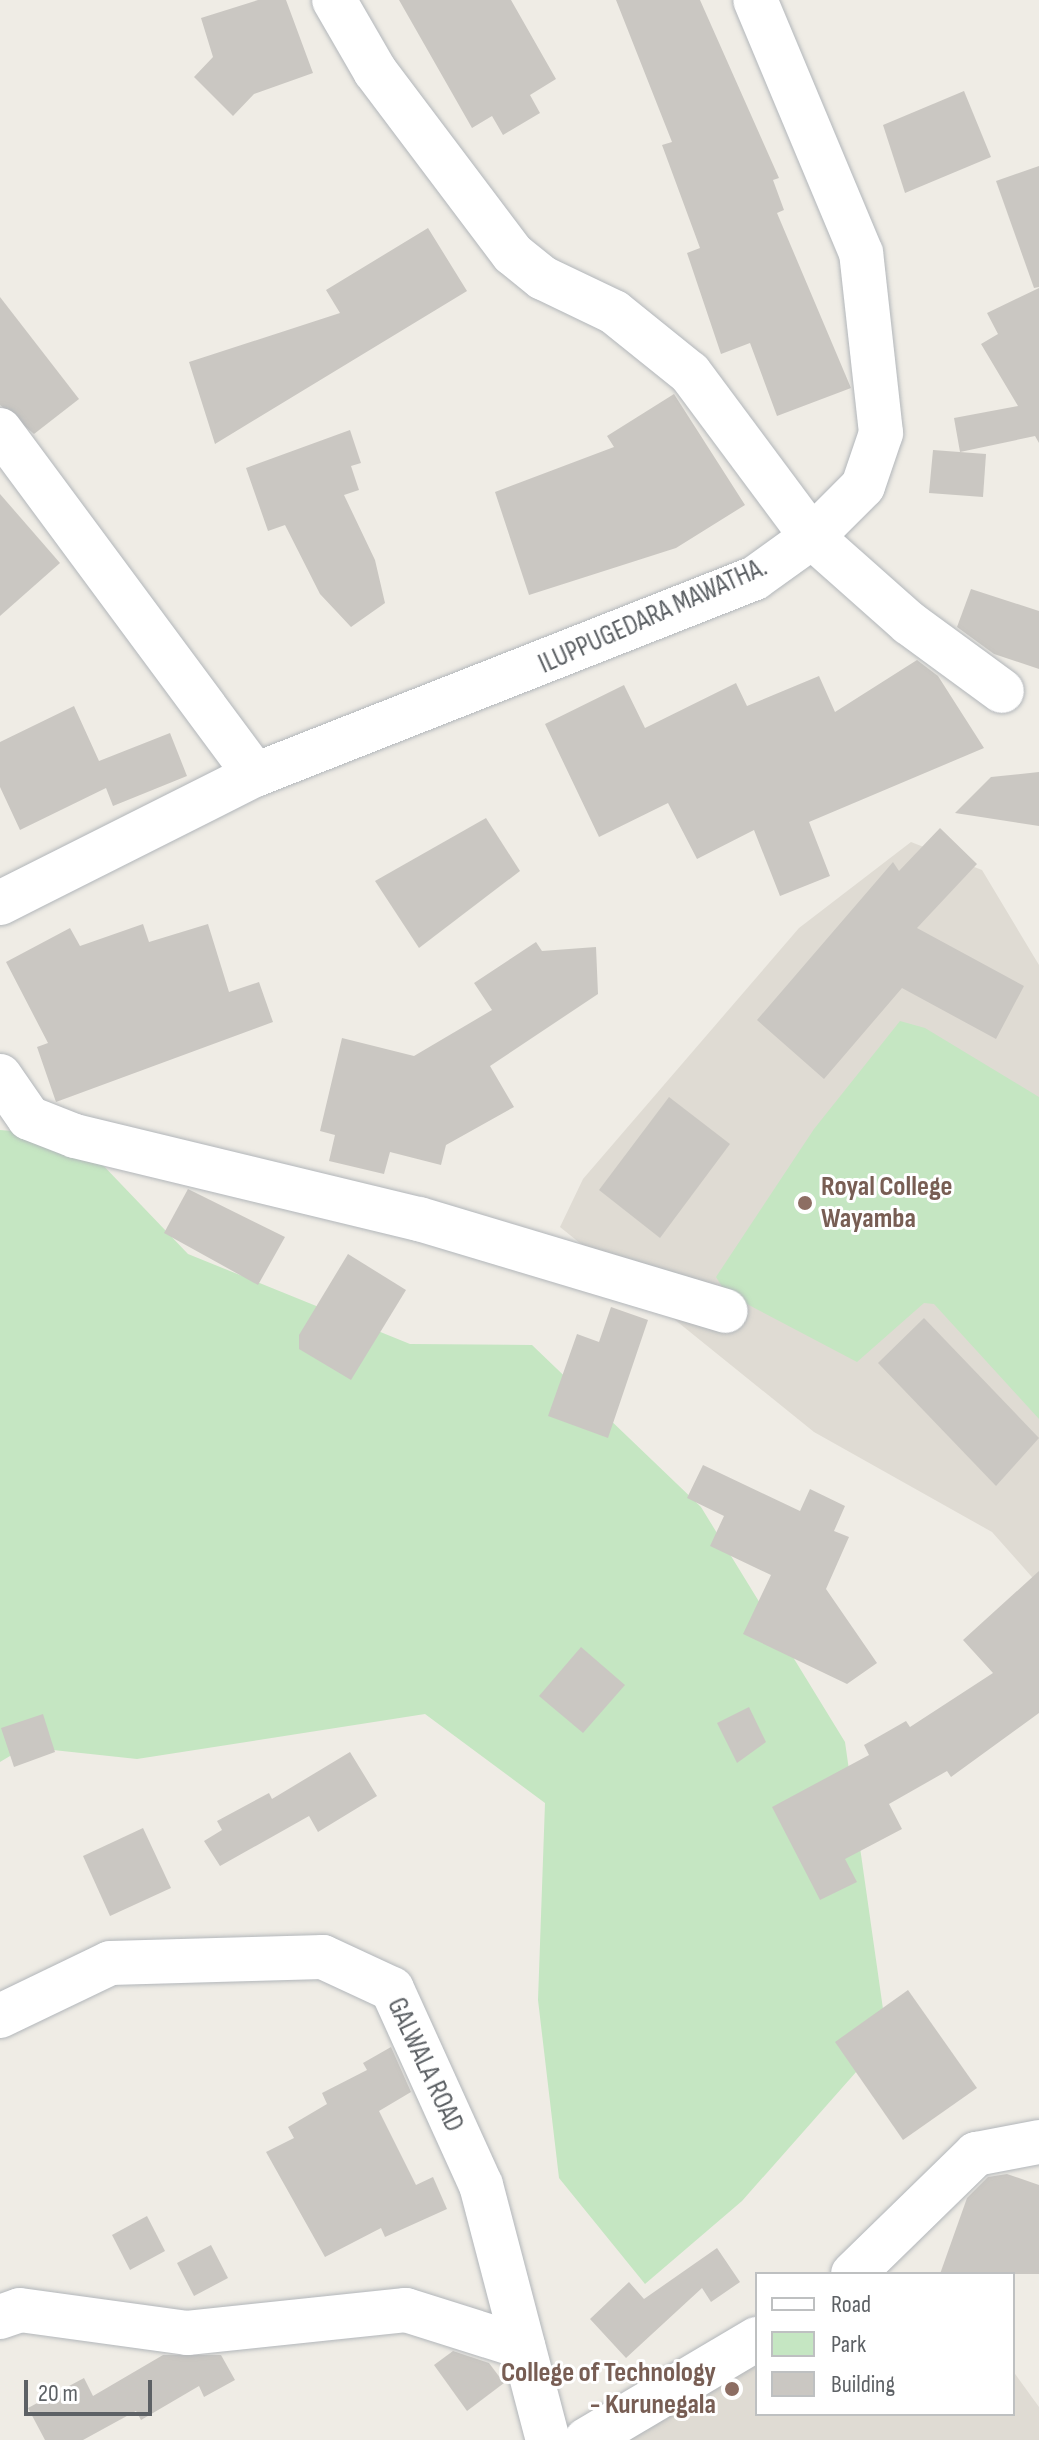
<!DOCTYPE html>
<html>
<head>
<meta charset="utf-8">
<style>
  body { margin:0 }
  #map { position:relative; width:1039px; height:2440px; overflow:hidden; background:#efece5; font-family:"Sofia Sans Condensed",sans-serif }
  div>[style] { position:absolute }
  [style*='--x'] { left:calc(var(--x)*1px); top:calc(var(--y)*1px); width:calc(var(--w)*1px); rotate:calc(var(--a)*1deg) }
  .education>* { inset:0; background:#dfdbd3 }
  .green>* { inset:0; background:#c5e6c2 }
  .building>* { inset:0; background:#cac7c2 }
  .roads { filter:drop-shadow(0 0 2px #b2b6ba) drop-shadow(0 0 2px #b2b6ba) }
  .minor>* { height:44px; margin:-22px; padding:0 22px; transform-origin:22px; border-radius:22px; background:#fff }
  .dots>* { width:22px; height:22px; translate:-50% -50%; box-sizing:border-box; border:4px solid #fff; border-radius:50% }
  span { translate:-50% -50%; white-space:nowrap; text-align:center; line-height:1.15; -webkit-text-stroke:6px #fff; paint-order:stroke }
  .street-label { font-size:28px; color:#5d6165 }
  .education-label { font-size:28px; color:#785e54; font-weight:700 }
  .left { translate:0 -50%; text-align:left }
  .right { translate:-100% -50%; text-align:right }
  .legend { position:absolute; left:755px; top:2272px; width:260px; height:144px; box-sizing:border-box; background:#fff; border:2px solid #bec0c1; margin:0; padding:10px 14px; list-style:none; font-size:24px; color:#5d6165 }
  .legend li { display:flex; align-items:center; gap:16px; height:40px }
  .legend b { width:40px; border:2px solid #bec0c1 }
  .scale { position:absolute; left:24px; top:2380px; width:128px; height:36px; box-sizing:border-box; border:4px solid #5d6165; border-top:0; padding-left:10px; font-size:24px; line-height:28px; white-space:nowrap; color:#5d6165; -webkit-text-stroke:6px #fff; paint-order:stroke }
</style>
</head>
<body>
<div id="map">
  <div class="education">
    <i style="clip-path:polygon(911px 842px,982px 870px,1039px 965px,1039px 1585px,992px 1532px,814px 1432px,560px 1227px,583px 1179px,799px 928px)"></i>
    <i style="clip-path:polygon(757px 2359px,757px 2414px,1013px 2414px,1013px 2371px,1039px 2407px,1039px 2440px,621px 2440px)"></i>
  </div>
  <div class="green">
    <i style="clip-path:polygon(900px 1021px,925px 1028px,1039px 1097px,1039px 1419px,934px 1304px,924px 1303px,857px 1362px,726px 1293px,716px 1277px,814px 1129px)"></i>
    <i style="clip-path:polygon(0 1130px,75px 1136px,188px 1254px,410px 1344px,532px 1345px,701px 1507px,845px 1742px,887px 2037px,742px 2201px,645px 2284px,559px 2178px,538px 2000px,545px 1803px,425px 1714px,137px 1759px,25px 1747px,0 1762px)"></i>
  </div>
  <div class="building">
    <i style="clip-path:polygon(258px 0,286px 0,313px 73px,254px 94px,233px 116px,194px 77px,213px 57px,201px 18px)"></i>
    <i style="clip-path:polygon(399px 0,511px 0,556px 79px,530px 95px,540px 113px,503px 135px,492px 116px,472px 128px)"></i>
    <i style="clip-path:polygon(616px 0,700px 0,779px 178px,773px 180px,784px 210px,777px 213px,851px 388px,777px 416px,750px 343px,721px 354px,687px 253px,700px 248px,662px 145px,672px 142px)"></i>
    <i style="clip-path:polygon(964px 91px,991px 157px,905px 193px,883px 125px)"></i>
    <i style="clip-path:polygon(1039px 166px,1039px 287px,1034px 288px,996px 181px)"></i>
    <i style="clip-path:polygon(428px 228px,467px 291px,215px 444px,189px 362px,340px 313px,326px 290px)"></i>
    <i style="clip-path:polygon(1039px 288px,1039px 443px,1035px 436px,960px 452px,954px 418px,1018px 406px,981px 344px,998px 334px,987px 313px)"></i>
    <i style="clip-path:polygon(0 297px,79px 399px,34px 434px,0 405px)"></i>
    <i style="clip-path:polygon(674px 394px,745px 505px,676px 548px,529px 595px,495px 492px,614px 447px,607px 436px)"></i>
    <i style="clip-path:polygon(350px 430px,361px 463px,351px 466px,359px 490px,344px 495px,375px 560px,385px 603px,351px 627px,320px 594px,285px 525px,268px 531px,246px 468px)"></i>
    <i style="clip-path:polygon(933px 450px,986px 454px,983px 497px,929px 493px)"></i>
    <i style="clip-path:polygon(0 494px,60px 563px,0 616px)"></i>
    <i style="clip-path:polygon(971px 589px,1039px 611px,1039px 669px,994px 654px,957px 627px)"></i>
    <i style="clip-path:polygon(917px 660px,938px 676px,984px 748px,809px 822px,830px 876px,780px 896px,754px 830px,697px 859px,668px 803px,599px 837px,545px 724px,624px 685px,645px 728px,736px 683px,747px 706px,819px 676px,835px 712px)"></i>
    <i style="clip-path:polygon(74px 706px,99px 761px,170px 733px,187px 776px,113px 806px,106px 788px,20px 830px,0 787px,0 742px)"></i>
    <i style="clip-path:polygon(1039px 772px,1039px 826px,955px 813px,991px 777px)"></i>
    <i style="clip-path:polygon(486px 818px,520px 871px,419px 948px,375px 881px)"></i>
    <i style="clip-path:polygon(940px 828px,977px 864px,917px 928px,1024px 986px,996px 1039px,902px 988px,824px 1079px,757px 1020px,893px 862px,899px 871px)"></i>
    <i style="clip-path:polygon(143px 924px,149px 942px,208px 924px,229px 992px,259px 982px,273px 1022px,56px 1102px,37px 1047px,48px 1043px,6px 962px,70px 928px,80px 946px)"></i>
    <i style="clip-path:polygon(536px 942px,542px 951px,596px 947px,598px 994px,490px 1066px,514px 1107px,446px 1145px,441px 1165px,390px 1152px,384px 1174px,329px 1161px,335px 1135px,320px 1131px,342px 1038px,414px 1056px,492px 1010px,474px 983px)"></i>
    <i style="clip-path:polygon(669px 1097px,730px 1144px,660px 1238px,599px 1190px)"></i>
    <i style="clip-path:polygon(188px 1189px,285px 1237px,258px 1285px,164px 1233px)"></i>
    <i style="clip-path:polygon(348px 1254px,406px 1290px,351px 1380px,299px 1349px,299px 1335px)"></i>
    <i style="clip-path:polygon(611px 1307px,648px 1320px,608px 1438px,548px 1416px,577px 1334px,599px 1342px)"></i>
    <i style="clip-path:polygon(924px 1318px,1039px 1438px,996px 1486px,878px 1363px)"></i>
    <i style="clip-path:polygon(703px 1465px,800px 1511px,810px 1489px,845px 1506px,834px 1531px,849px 1537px,826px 1589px,877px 1663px,847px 1684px,743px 1634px,771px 1575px,710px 1546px,724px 1516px,687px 1498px)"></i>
    <i style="clip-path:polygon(1039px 1571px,1039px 1713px,951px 1777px,947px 1771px,889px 1804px,902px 1829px,845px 1859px,857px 1882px,820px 1900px,772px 1807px,869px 1755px,864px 1745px,906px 1721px,910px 1727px,993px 1673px,963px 1640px)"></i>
    <i style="clip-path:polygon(581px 1647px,625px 1685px,583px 1733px,539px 1696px)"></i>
    <i style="clip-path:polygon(749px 1707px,766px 1742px,737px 1763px,717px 1723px)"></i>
    <i style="clip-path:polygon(43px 1714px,55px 1752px,14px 1767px,1px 1728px)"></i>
    <i style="clip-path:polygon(350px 1752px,377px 1796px,318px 1832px,309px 1816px,220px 1866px,204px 1841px,222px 1830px,217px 1821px,269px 1793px,272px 1799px)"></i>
    <i style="clip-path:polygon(143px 1828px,171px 1888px,110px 1916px,83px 1856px)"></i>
    <i style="clip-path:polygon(908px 1990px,977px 2088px,903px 2140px,835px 2042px)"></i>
    <i style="clip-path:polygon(391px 2047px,411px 2092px,379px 2111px,416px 2185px,433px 2177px,447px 2209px,385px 2237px,381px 2228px,325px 2257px,266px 2152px,294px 2138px,288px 2127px,327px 2104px,322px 2093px,367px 2070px,363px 2063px)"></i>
    <i style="clip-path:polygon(1007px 2174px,1039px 2185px,1039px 2274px,940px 2274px,967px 2198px,988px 2177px)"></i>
    <i style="clip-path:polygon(147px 2216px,165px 2251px,130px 2270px,112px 2235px)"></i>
    <i style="clip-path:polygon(211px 2245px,228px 2278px,194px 2296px,177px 2263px)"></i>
    <i style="clip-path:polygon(717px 2248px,740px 2282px,711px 2302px,702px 2288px,626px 2358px,590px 2319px,629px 2282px,644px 2299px)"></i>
    <i style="clip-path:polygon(453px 2351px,489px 2363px,504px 2383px,467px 2411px,434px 2365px)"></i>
    <i style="clip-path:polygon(163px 2355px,221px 2355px,235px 2380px,204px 2397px,199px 2386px,141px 2420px,136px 2411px,83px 2440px,45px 2440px,28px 2408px,84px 2378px,93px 2396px)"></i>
  </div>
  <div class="roads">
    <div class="minor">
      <i style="--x:334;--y:0;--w:82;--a:60"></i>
      <i style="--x:375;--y:71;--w:229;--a:53"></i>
      <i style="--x:513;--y:254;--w:38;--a:39"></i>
      <i style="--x:543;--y:278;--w:79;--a:25.6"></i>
      <i style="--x:614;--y:312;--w:97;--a:38.8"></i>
      <i style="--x:690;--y:373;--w:204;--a:53.4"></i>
      <i style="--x:812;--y:537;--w:130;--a:41.6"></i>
      <i style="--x:909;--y:623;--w:115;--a:36.2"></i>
      <i style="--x:0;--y:430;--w:429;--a:53.5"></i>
      <i style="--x:0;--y:903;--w:285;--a:-26.7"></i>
      <i style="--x:255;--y:775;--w:537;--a:-21.5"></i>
      <i style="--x:755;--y:578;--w:70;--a:-35.7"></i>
      <i style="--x:812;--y:537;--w:72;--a:-45"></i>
      <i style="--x:863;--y:486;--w:56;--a:-71.2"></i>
      <i style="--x:881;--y:433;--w:181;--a:-96.3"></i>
      <i style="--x:861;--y:253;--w:274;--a:-112.7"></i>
      <i style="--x:0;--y:1076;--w:51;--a:55.4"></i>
      <i style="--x:29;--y:1118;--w:49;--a:21.4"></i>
      <i style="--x:75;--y:1136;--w:354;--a:13.6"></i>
      <i style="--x:419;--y:1219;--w:320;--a:16.7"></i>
      <i style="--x:0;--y:2016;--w:122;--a:-25.7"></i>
      <i style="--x:110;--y:1963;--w:213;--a:-1.6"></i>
      <i style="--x:323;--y:1957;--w:76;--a:24.9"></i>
      <i style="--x:392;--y:1989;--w:215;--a:65.6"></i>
      <i style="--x:481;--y:2185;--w:264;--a:75.3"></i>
      <i style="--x:853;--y:2274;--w:172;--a:-44.3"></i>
      <i style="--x:976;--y:2154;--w:64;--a:-10.8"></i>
      <i style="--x:0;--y:2317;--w:21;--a:-19"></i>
      <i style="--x:20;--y:2310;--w:169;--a:7.8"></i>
      <i style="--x:187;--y:2333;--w:220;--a:-6"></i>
      <i style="--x:406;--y:2310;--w:123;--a:17.5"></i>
      <i style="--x:586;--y:2440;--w:199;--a:-30.6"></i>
    </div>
  </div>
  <div class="dots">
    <i style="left:805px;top:1203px;background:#8d6e63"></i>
    <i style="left:732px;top:2389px;background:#8d6e63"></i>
  </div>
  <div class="street-label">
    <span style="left:653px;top:616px;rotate:-24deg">ILUPPUGEDARA MAWATHA.</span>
    <span style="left:425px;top:2065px;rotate:65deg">GALWALA ROAD</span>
  </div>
  <div class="education-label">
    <span class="left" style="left:821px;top:1203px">Royal College<br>Wayamba</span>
    <span class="right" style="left:716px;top:2389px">College of Technology<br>- Kurunegala</span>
  </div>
  <ul class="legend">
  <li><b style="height:10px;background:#fff"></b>Road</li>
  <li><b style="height:22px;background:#c5e6c2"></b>Park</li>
  <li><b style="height:22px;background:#cac7c2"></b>Building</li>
  </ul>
  <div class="scale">20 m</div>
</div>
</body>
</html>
